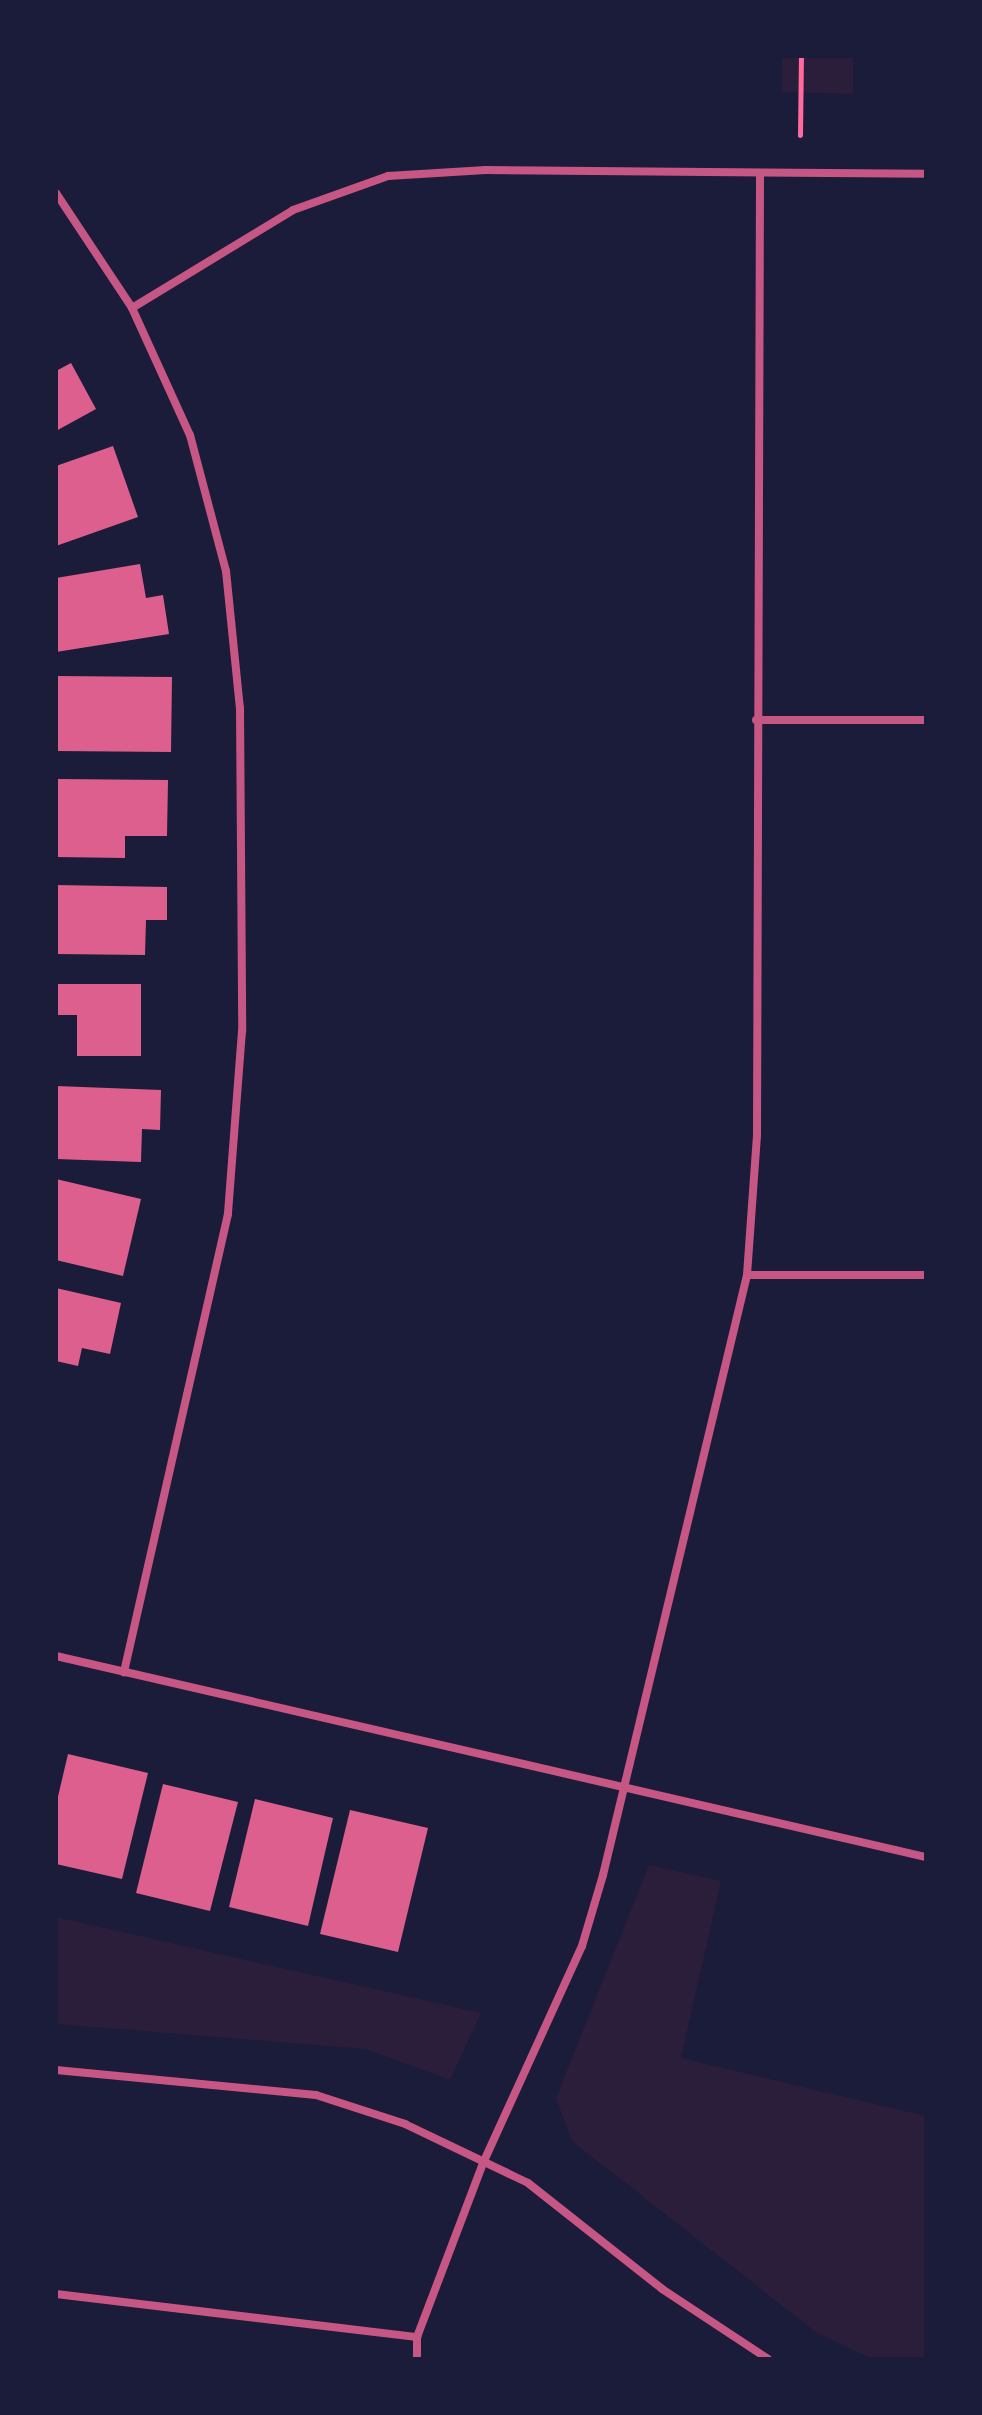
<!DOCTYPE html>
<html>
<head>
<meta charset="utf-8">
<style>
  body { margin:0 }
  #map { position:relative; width:982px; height:2415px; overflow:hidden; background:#1b1b3a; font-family:Manrope,sans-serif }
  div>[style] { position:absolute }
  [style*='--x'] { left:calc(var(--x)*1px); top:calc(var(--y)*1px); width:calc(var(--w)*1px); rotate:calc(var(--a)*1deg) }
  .green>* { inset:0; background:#2a1e3b }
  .building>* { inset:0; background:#dd5f8e }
  .path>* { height:5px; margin:-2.5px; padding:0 2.5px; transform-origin:2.5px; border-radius:2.5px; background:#ff6b9d }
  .minor>* { height:8px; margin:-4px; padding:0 4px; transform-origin:4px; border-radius:4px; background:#c65784 }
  span { translate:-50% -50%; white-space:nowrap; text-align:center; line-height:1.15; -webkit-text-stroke:8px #1b1b3a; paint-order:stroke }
  .frame { position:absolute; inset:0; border:58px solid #1b1b3a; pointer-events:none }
</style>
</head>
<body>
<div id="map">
  <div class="green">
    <i style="clip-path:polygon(782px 56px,853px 56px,853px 94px,782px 92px)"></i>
    <i style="clip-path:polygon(649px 1865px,721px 1881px,681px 2058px,926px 2116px,926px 2359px,872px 2359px,817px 2333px,572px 2141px,556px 2098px)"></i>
    <i style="clip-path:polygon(56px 1917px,481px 2013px,450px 2080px,366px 2049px,56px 2024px)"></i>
  </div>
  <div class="building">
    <i style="clip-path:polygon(71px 363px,96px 409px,56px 431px,56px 371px)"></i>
    <i style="clip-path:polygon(113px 446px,138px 517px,56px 546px,56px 466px)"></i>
    <i style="clip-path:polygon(140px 564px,146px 598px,163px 595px,169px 634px,56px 652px,56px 578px)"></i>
    <i style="clip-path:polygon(56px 676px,172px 677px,171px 752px,56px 751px)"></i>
    <i style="clip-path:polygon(56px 779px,168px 780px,167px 836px,125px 836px,125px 858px,56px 857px)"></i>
    <i style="clip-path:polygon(56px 885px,167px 887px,167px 920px,146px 920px,145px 955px,56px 954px)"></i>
    <i style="clip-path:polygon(56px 984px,141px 984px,141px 1056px,77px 1056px,77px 1015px,56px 1015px)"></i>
    <i style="clip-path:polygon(56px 1086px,161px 1090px,160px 1130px,142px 1129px,141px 1162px,56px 1159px)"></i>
    <i style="clip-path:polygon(56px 1179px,141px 1199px,123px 1276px,56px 1260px)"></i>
    <i style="clip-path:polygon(56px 1288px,121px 1303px,110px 1354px,82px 1348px,78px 1366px,56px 1361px)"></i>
    <i style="clip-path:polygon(68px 1754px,148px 1773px,122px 1879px,56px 1864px,56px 1805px)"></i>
    <i style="clip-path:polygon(163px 1784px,238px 1802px,210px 1911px,136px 1893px)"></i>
    <i style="clip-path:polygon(255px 1799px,333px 1818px,308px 1926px,229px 1907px)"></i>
    <i style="clip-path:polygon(350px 1810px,428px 1828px,398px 1952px,320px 1934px)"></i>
  </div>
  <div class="path">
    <i style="--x:800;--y:135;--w:79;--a:-89.3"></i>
  </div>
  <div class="minor">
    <i style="--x:56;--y:193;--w:138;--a:56.5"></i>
    <i style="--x:132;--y:308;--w:140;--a:65.5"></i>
    <i style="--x:190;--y:435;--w:141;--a:75.2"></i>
    <i style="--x:226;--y:571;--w:138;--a:84.2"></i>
    <i style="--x:240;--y:708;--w:323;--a:89.6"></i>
    <i style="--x:242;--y:1031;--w:184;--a:94.4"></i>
    <i style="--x:228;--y:1214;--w:470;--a:102.8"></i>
    <i style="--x:132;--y:308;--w:188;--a:-31.3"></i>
    <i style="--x:293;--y:210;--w:101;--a:-19.7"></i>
    <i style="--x:388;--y:176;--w:98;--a:-3.5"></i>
    <i style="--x:486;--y:170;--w:440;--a:0.5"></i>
    <i style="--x:756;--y:720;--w:170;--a:0"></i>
    <i style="--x:747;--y:1275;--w:179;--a:0"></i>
    <i style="--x:56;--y:1656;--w:893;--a:13.01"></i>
    <i style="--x:56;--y:2070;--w:261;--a:5.5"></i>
    <i style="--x:316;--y:2095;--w:94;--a:18"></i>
    <i style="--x:405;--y:2124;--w:136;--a:25.6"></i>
    <i style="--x:528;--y:2183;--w:171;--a:38.3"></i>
    <i style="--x:662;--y:2289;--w:127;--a:33.4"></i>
    <i style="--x:56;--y:2294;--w:364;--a:6.8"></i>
    <i style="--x:417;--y:2359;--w:22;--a:-90"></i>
    <i style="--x:417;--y:2337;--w:188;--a:-69.2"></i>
    <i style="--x:484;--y:2161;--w:236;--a:-65.5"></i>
    <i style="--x:582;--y:1946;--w:74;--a:-73.5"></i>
    <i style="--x:603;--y:1875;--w:617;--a:-76.5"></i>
    <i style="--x:747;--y:1275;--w:140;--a:-85.9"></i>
    <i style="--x:757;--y:1135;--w:961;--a:-89.82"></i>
  </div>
  <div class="frame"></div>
</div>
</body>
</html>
